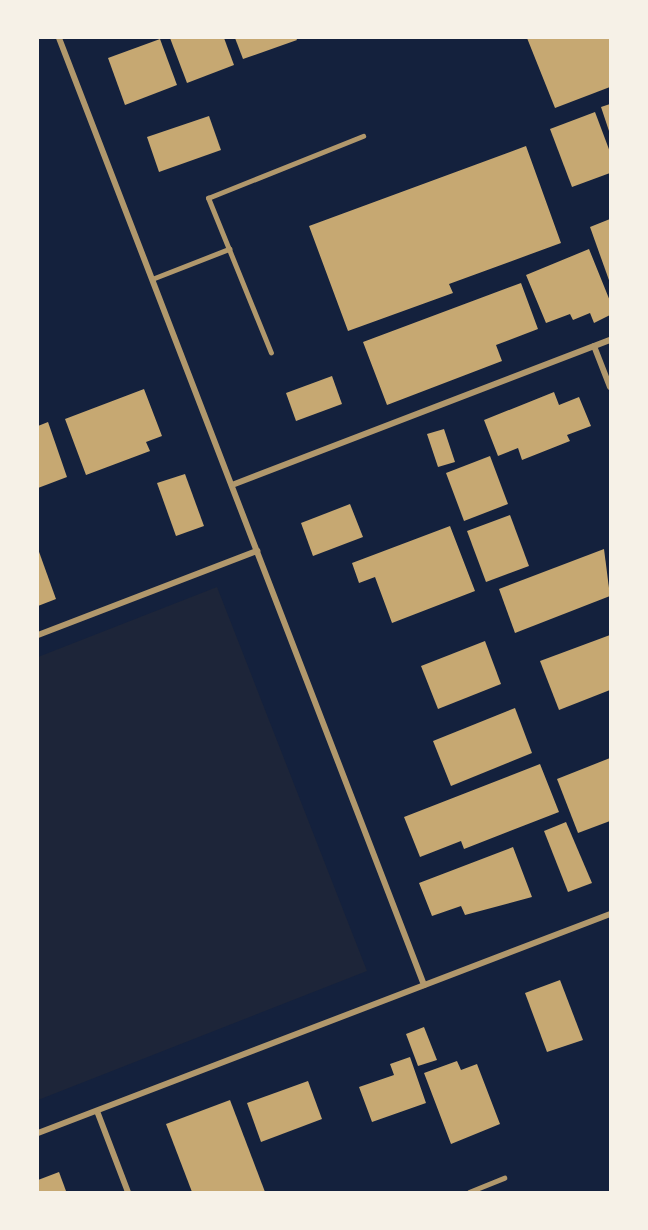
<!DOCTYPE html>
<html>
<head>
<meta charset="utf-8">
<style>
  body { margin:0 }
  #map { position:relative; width:648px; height:1230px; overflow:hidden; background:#14213d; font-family:"Noto Serif",serif }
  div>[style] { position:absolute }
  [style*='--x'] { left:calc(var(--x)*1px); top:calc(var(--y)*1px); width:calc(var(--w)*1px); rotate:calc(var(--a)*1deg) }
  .green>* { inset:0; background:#1d2539 }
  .building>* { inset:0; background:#c6a872 }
  .service>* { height:4.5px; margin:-2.25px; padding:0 2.25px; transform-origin:2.25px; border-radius:2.25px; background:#b1986c }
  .minor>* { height:6px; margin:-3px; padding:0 3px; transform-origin:3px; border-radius:3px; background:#b1986c }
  span { translate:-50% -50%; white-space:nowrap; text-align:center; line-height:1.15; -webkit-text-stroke:5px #f6f1e7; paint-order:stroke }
  .frame { position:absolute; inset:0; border:39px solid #f6f1e7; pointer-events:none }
</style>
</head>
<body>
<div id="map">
  <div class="green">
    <i style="clip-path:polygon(217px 587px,367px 971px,38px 1100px,38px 657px)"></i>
  </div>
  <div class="building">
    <i style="clip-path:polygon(170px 38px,224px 38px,234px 65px,187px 83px)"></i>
    <i style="clip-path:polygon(235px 38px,296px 38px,297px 40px,243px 59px)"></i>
    <i style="clip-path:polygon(527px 38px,610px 38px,610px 87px,555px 108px)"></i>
    <i style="clip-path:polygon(160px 39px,177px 85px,125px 105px,108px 58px)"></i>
    <i style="clip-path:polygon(610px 104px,610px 134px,601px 107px)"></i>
    <i style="clip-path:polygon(595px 112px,610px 152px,610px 173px,572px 187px,550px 129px)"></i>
    <i style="clip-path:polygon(209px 116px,221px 150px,159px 172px,147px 137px)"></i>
    <i style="clip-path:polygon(526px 146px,561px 243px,449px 284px,453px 293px,348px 331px,309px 226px)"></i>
    <i style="clip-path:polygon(610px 219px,610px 283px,590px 227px)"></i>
    <i style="clip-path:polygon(589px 249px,610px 301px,610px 315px,594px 323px,590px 313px,573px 320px,570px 314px,546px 323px,526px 275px)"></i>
    <i style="clip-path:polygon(521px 283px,538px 329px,496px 345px,502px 361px,387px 405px,363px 342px)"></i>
    <i style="clip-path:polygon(332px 376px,342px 404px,296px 421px,286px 393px)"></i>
    <i style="clip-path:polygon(144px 389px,162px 436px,146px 442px,150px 451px,86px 475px,65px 419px)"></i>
    <i style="clip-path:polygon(554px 392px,559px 405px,579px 397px,591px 426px,567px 435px,570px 441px,522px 460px,518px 448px,498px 456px,484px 420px)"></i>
    <i style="clip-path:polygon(48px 422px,67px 477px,38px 488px,38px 426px)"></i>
    <i style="clip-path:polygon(444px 429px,455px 462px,438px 467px,427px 434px)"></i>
    <i style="clip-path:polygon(490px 456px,508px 504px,464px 521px,446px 473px)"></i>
    <i style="clip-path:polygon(185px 474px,204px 526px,176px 536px,157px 483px)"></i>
    <i style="clip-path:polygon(350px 504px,363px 537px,313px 556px,301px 523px)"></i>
    <i style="clip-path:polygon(510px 515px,529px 566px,486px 582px,467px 531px)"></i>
    <i style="clip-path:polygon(450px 526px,475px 591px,392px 623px,375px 577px,359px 583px,352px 563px)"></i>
    <i style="clip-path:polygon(38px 549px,56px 599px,38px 606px)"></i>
    <i style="clip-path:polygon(604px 549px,610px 596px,515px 633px,499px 589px)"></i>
    <i style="clip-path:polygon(610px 635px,610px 690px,559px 710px,540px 661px)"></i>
    <i style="clip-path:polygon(485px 641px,501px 684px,438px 709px,421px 666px)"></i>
    <i style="clip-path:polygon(515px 708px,532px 753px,451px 786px,433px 741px)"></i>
    <i style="clip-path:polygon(610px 758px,610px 821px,578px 833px,557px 779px)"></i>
    <i style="clip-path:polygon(540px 764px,559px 812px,464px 849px,461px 841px,420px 857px,404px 817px)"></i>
    <i style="clip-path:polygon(566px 822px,592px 883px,568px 892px,544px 831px)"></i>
    <i style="clip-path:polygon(513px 847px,532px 897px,465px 915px,461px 906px,432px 916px,419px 883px)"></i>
    <i style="clip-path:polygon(560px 980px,583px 1040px,547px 1052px,525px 993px)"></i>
    <i style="clip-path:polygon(424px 1027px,437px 1060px,418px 1066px,406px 1034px)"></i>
    <i style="clip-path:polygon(410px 1057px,426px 1103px,372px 1122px,359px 1087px,394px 1075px,390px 1064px)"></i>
    <i style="clip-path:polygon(457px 1061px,461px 1070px,477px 1064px,500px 1124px,451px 1144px,424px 1073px)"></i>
    <i style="clip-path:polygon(308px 1081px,322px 1119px,261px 1142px,247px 1103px)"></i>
    <i style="clip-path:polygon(230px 1100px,265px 1192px,192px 1192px,166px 1124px)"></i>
    <i style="clip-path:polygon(59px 1172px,66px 1191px,38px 1192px,38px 1180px)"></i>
  </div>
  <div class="service">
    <i style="--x:152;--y:279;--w:83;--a:-21.3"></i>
    <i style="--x:271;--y:353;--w:167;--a:-112.1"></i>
    <i style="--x:208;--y:198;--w:167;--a:-21.8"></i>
    <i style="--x:469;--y:1192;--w:38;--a:-22"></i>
  </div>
  <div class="minor">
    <i style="--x:59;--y:38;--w:1015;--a:68.92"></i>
    <i style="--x:594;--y:346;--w:44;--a:68.7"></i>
    <i style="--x:232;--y:485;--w:405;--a:-21"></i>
    <i style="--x:38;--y:635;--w:235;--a:-21"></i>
    <i style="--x:97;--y:1111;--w:87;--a:69.1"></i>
    <i style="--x:38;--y:1133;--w:612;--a:-20.95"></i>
  </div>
  <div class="frame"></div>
</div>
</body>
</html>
